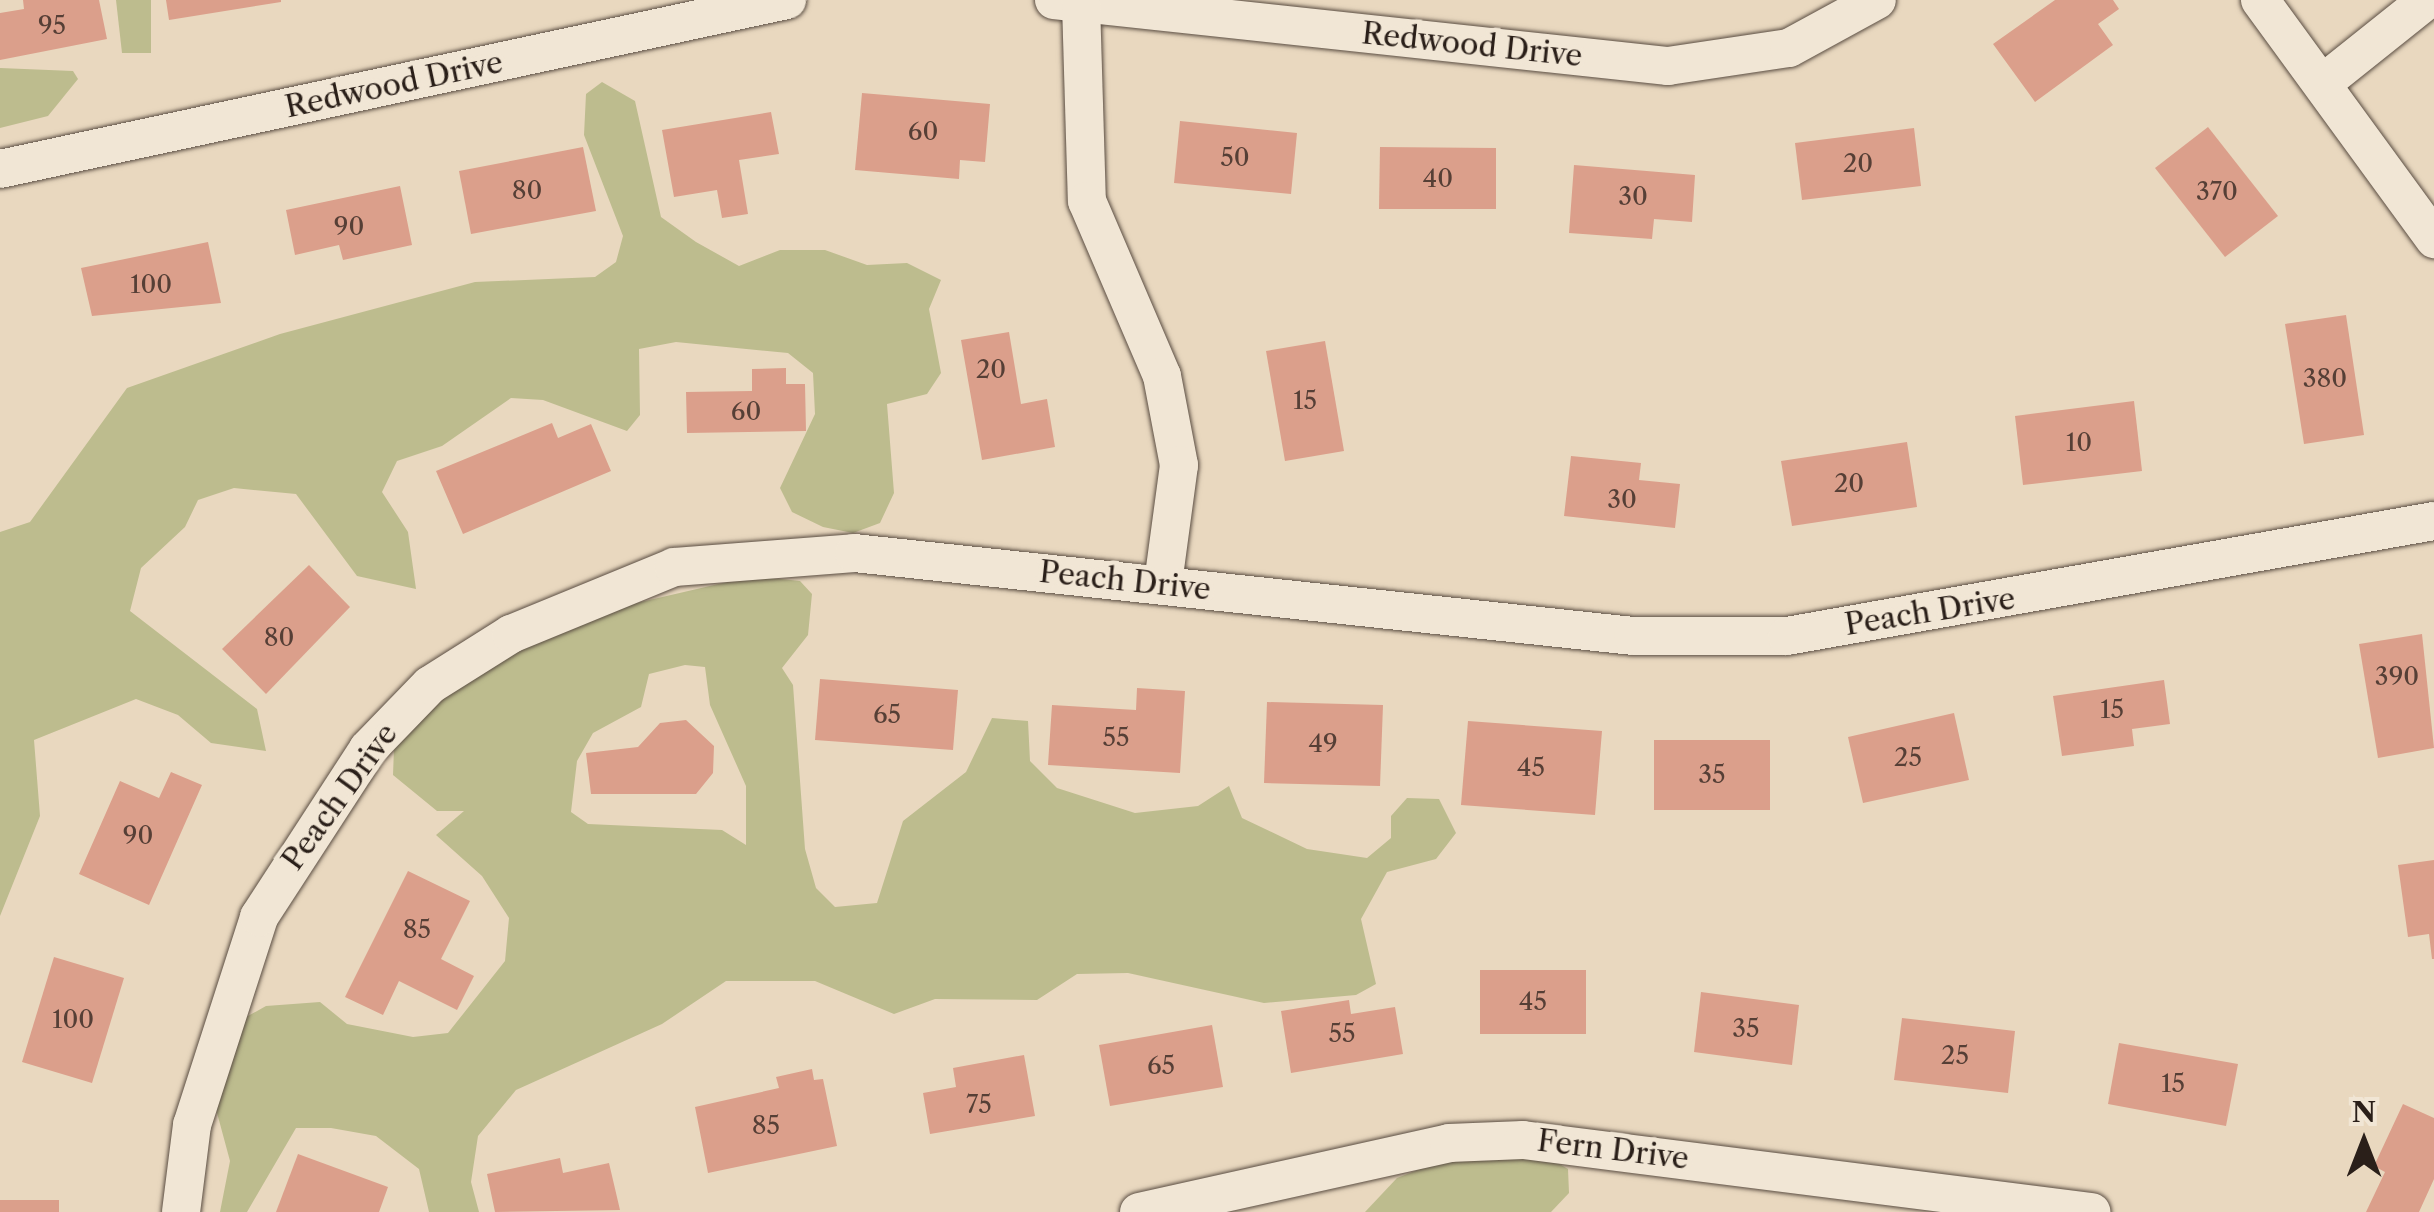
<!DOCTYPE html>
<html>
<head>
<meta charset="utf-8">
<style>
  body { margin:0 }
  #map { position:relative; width:2434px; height:1212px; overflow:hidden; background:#e9d8bf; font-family:"Libre Caslon Text",serif }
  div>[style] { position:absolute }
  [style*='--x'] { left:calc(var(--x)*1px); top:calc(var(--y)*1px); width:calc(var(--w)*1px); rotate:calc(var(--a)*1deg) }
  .green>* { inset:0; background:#bdbc8e }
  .building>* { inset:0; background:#db9f8b }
  .roads { filter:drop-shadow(0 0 2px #5a4d42) drop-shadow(0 0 2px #5a4d42) }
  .minor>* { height:38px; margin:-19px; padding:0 19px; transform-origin:19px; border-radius:19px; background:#f1e6d5 }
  span { translate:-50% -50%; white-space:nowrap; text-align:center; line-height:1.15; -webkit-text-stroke:9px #f1e6d5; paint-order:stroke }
  .number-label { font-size:25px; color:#563f36 }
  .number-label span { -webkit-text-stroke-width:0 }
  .street-label { font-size:30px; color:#2a1f19 }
  .north { position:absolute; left:2314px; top:1092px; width:100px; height:100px; -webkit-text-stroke:8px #f1e6d5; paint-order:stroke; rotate:0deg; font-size:28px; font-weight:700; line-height:40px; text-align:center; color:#2a1f19 }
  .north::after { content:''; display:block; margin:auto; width:35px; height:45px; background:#2a1f19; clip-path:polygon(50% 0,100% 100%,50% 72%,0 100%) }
</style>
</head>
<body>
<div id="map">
  <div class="green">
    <i style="clip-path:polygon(116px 0,151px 0,151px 53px,122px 53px)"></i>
    <i style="clip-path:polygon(0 68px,73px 71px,78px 79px,48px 116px,0 128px)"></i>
    <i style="clip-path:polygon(602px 82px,635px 101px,661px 217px,696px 242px,739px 266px,780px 250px,825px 250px,867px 265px,907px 263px,941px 280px,929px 309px,941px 373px,927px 394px,887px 404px,894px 493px,880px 523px,853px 533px,823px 527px,792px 512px,780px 488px,815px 414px,813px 373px,788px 353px,676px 342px,639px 349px,640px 415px,627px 431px,543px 400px,511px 398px,442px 446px,397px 461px,382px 492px,408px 532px,416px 589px,357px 576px,296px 494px,234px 488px,198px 500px,185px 527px,141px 568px,130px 611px,257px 709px,266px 751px,211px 743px,178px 715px,136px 699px,34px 740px,40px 816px,0 916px,0 532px,30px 522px,127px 388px,280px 334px,475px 282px,595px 277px,616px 262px,623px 236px,584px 135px,586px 94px)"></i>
    <i style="clip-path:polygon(evenodd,753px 576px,800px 581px,812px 594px,808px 635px,782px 668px,793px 685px,805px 849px,816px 888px,835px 907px,877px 903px,903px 821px,966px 772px,992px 718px,1028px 721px,1030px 761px,1057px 788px,1135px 813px,1198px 806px,1229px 786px,1242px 818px,1307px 849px,1367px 858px,1391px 838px,1391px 816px,1407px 798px,1439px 799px,1456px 833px,1436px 859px,1387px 872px,1361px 919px,1376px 984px,1356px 995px,1264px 1003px,1128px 973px,1077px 974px,1037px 1000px,935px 999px,894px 1014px,815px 981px,726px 981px,662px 1024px,516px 1090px,478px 1136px,471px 1182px,479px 1212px,429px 1212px,419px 1169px,376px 1136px,331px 1128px,296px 1128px,247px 1212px,220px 1212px,230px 1161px,213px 1098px,239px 1021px,266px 1006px,320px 1002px,347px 1024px,413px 1037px,448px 1033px,505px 961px,509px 918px,482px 876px,436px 835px,464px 811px,437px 811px,393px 775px,394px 748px,413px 717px,563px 620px,753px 576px,685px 665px,705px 667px,710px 705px,746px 786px,746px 845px,722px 830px,588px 824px,571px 812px,577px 761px,593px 733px,641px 707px,649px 674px,685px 665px)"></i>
    <i style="clip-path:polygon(1456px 1155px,1549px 1158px,1568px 1169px,1569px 1193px,1551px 1212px,1365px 1212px,1397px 1178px)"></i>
  </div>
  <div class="building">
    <i style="clip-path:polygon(23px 0,99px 0,107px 39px,0 60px,0 13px,24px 9px)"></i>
    <i style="clip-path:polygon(166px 0,281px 0,281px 2px,169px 20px)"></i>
    <i style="clip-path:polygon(2055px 0,2113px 0,2119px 9px,2098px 24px,2113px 45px,2035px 102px,1993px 44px)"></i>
    <i style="clip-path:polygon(862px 93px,990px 104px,985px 162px,960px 160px,959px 179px,855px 170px)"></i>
    <i style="clip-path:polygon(771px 112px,779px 154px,739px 160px,748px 214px,722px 218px,717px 190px,674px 197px,662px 130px)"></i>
    <i style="clip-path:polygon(1180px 121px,1297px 133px,1291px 194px,1174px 183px)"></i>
    <i style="clip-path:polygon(2208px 127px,2278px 216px,2225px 257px,2155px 168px)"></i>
    <i style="clip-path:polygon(1914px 128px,1921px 186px,1802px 200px,1795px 143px)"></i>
    <i style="clip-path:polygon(583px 147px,596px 211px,471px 234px,459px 171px)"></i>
    <i style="clip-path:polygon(1380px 147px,1496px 148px,1496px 209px,1379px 209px)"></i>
    <i style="clip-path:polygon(1574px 165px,1695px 175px,1692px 222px,1654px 219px,1652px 239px,1569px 233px)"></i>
    <i style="clip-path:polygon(400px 186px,412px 245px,343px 260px,339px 245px,295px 255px,286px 210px)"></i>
    <i style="clip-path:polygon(208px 242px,221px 303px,92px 316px,81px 268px)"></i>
    <i style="clip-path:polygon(2346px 315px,2364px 435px,2304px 444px,2285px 324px)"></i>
    <i style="clip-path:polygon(1009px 332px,1021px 404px,1047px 399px,1055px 447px,982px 460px,961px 340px)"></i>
    <i style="clip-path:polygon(1325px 341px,1344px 451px,1285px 461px,1266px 351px)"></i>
    <i style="clip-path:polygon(786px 368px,786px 384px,805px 384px,806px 431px,687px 433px,686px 392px,752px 391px,752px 369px)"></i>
    <i style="clip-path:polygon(2134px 401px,2142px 471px,2023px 485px,2015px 416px)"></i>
    <i style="clip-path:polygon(552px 423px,558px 438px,591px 424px,611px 471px,463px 534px,436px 471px)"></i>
    <i style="clip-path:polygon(1907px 442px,1917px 507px,1792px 526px,1781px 461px)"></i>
    <i style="clip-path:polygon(1571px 456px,1641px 463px,1639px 480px,1680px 484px,1675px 528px,1564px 516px)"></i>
    <i style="clip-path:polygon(309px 565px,350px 607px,266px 694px,222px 649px)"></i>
    <i style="clip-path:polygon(2422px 634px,2434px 748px,2378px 758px,2359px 644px)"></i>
    <i style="clip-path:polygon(820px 679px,958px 690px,953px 750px,815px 740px)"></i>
    <i style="clip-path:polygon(2164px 680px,2170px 724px,2132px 729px,2134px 746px,2062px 756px,2053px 696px)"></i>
    <i style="clip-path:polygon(1137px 688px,1185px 691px,1180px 773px,1048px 765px,1052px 705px,1136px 710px)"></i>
    <i style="clip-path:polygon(1267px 702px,1383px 705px,1380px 786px,1264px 783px)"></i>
    <i style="clip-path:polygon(1954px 713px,1969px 780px,1863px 803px,1848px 737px)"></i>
    <i style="clip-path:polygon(686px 720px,714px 746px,713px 773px,696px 794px,591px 794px,586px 753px,638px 747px,660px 723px)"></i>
    <i style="clip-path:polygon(1468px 721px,1602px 731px,1595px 815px,1461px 805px)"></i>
    <i style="clip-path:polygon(1654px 740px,1770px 740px,1770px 810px,1654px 810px)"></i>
    <i style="clip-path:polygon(171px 772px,202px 785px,149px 905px,79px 874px,120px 781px,159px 798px)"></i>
    <i style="clip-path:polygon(2434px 860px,2434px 959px,2432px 959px,2429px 934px,2408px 937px,2398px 865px)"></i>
    <i style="clip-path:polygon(408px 871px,470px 901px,441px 959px,474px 976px,457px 1010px,399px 981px,383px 1015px,345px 997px)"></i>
    <i style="clip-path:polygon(54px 957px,124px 978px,92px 1083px,22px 1062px)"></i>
    <i style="clip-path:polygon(1480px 970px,1586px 970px,1586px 1034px,1480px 1034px)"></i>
    <i style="clip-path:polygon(1701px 992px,1799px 1005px,1792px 1065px,1694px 1052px)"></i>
    <i style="clip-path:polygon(1349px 1000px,1351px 1014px,1395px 1007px,1403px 1054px,1291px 1073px,1281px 1011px)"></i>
    <i style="clip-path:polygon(1902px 1018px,2015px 1031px,2008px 1093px,1894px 1080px)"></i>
    <i style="clip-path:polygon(1212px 1025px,1223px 1087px,1110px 1106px,1099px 1045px)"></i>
    <i style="clip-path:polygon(2119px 1043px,2238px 1064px,2226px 1126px,2108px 1104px)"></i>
    <i style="clip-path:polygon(1024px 1055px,1035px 1116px,930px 1134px,923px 1093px,956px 1087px,953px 1068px)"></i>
    <i style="clip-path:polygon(812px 1069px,814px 1080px,823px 1079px,837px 1146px,708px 1173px,695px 1107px,779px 1088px,776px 1077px)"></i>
    <i style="clip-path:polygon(2403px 1104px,2434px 1118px,2434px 1179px,2419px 1212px,2366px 1212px,2385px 1172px,2374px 1166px)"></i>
    <i style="clip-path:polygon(298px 1154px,388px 1187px,379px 1212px,276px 1212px)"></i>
    <i style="clip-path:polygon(560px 1158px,563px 1173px,609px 1163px,620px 1210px,495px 1212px,487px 1174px)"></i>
    <i style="clip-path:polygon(0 1200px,59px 1200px,59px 1212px,0 1212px)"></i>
  </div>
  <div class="roads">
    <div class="minor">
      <i style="--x:1054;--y:0;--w:618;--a:6.14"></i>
      <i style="--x:1668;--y:66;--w:122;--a:-8.5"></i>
      <i style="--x:1789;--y:48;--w:100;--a:-28.6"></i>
      <i style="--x:2260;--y:0;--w:296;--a:53.9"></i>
      <i style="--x:1081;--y:3;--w:198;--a:88.3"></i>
      <i style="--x:1087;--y:201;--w:190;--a:66.8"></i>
      <i style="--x:1162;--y:376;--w:91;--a:79.2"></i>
      <i style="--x:1179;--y:465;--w:120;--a:97.7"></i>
      <i style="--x:2323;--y:83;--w:133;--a:-38.6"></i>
      <i style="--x:0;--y:169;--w:805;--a:-12.12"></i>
      <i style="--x:181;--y:1212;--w:88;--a:-82.8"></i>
      <i style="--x:192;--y:1125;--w:219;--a:-72.1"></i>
      <i style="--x:259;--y:917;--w:200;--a:-57"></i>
      <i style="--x:368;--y:749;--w:89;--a:-45.9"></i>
      <i style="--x:430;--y:685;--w:96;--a:-32.2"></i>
      <i style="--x:511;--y:634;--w:176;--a:-22.3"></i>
      <i style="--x:674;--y:567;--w:181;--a:-4.4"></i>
      <i style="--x:854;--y:553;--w:783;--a:6.08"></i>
      <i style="--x:1633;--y:636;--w:154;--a:0"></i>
      <i style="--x:1787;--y:636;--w:657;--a:-10.08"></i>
      <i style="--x:1139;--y:1212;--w:318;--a:-12.5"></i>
      <i style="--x:1449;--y:1143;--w:74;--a:-2.3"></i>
      <i style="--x:1523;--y:1140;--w:573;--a:7.22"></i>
    </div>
  </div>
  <div class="number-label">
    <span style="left:52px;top:26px">95</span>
    <span style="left:923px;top:132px">60</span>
    <span style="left:1235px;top:158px">50</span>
    <span style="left:1858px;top:164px">20</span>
    <span style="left:1438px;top:179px">40</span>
    <span style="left:527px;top:191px">80</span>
    <span style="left:2217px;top:192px">370</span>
    <span style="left:1633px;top:197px">30</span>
    <span style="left:349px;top:227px">90</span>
    <span style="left:151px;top:285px">100</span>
    <span style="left:991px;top:370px">20</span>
    <span style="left:2325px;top:379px">380</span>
    <span style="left:1305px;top:401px">15</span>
    <span style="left:746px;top:412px">60</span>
    <span style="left:2079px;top:443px">10</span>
    <span style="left:1849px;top:484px">20</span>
    <span style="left:1622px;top:500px">30</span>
    <span style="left:279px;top:638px">80</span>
    <span style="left:2397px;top:677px">390</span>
    <span style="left:2112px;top:710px">15</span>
    <span style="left:887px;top:715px">65</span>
    <span style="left:1116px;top:738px">55</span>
    <span style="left:1323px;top:744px">49</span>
    <span style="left:1908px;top:758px">25</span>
    <span style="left:1531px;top:768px">45</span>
    <span style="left:1712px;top:775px">35</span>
    <span style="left:138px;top:836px">90</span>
    <span style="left:417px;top:930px">85</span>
    <span style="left:1533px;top:1002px">45</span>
    <span style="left:73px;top:1020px">100</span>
    <span style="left:1746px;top:1029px">35</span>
    <span style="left:1342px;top:1034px">55</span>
    <span style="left:1955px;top:1056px">25</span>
    <span style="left:1161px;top:1066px">65</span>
    <span style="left:2173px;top:1084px">15</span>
    <span style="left:979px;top:1105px">75</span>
    <span style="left:766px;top:1126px">85</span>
  </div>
  <div class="street-label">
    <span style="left:1472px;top:45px;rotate:6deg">Redwood Drive</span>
    <span style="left:394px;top:85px;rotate:-12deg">Redwood Drive</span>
    <span style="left:1125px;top:581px;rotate:6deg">Peach Drive</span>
    <span style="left:1930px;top:612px;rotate:-9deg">Peach Drive</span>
    <span style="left:340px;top:797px;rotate:-54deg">Peach Drive</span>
    <span style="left:1613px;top:1150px;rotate:7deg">Fern Drive</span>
  </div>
  <div class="north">N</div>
</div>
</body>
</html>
